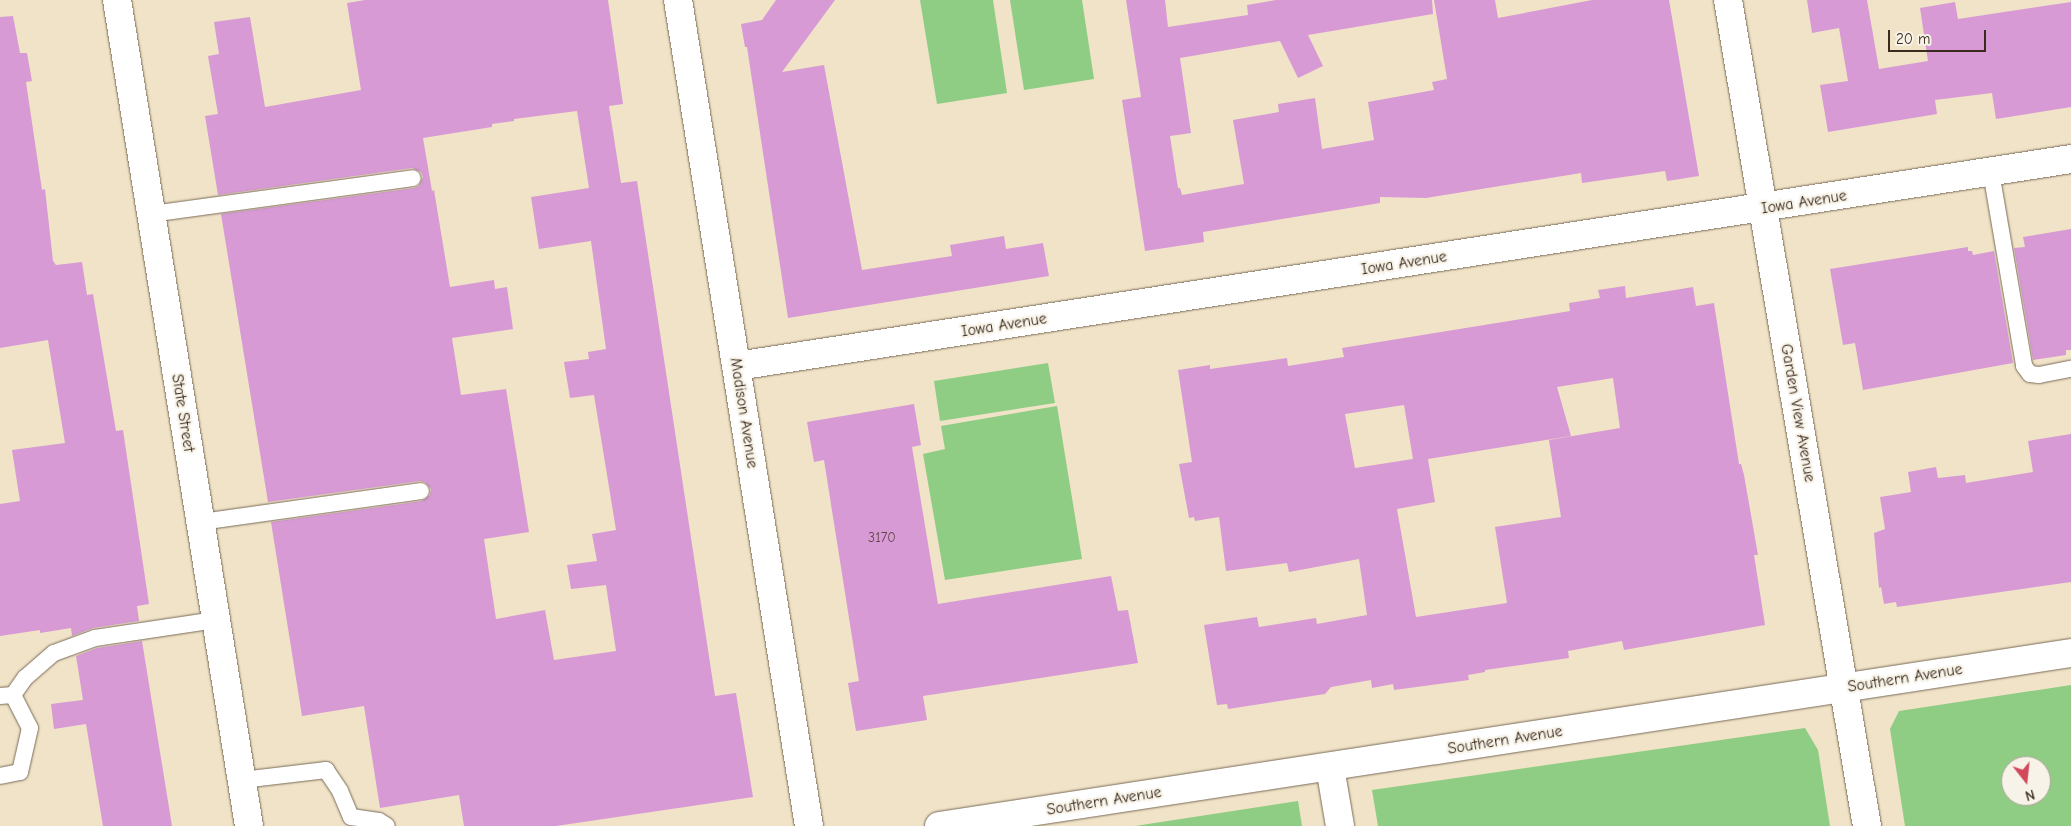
<!DOCTYPE html>
<html>
<head>
<meta charset="utf-8">
<style>
  body { margin:0 }
  #map { position:relative; width:2071px; height:826px; overflow:hidden; background:#f0e3c7; font-family:"Comic Neue",sans-serif }
  div>[style] { position:absolute }
  [style*='--x'] { left:calc(var(--x)*1px); top:calc(var(--y)*1px); width:calc(var(--w)*1px); rotate:calc(var(--a)*1deg) }
  .green>* { inset:0; background:#8ecd83 }
  .building>* { inset:0; background:#d79ad5 }
  .roads { filter:drop-shadow(0 0 1px #7a6b59) drop-shadow(0 0 1px #7a6b59) }
  .lane>* { height:16px; margin:-8px; padding:0 8px; transform-origin:8px; border-radius:8px; background:#fff }
  .street>* { height:28px; margin:-14px; padding:0 14px; transform-origin:14px; border-radius:14px; background:#fff }
  .secondary>* { height:28px; margin:-14px; padding:0 14px; transform-origin:14px; border-radius:14px; background:#fff }
  span { translate:-50% -50%; white-space:nowrap; text-align:center; line-height:1.15; -webkit-text-stroke:4.5px #f7f3e8; paint-order:stroke }
  .number-label { font-size:14px; color:#62464c }
  .number-label span { -webkit-text-stroke-width:0 }
  .street-label { font-size:16px; color:#3b2a1e }
  .north { position:absolute; left:2001px; top:756px; width:50px; height:50px; box-sizing:border-box; background:#f7f3e8; border:1px solid #aca397; border-radius:50%; rotate:164deg; font-size:14px; font-weight:700; line-height:20px; text-align:center; color:#3b2a1e }
  .north::after { content:''; display:block; margin:auto; width:18px; height:22px; background:#d1495b; clip-path:polygon(50% 0,100% 100%,50% 72%,0 100%) }
  .scale { position:absolute; left:1888px; top:30px; width:98px; height:22px; box-sizing:border-box; border:2px solid #3b2a1e; border-top:0; padding-left:6px; font-size:15px; line-height:18px; white-space:nowrap; color:#3b2a1e; -webkit-text-stroke:4px #f7f3e8; paint-order:stroke }
</style>
</head>
<body>
<div id="map">
  <div class="green">
    <i style="clip-path:polygon(920px 0,993px 0,1007px 93px,937px 104px)"></i>
    <i style="clip-path:polygon(1010px 0,1082px 0,1094px 79px,1024px 90px)"></i>
    <i style="clip-path:polygon(1048px 363px,1055px 403px,940px 421px,934px 381px)"></i>
    <i style="clip-path:polygon(1057px 406px,1082px 559px,945px 580px,923px 454px,945px 449px,941px 426px)"></i>
    <i style="clip-path:polygon(evenodd,2071px 685px,2071px 826px,1905px 826px,1890px 729px,1899px 711px,2071px 685px,2011px 766px,2041px 766px,2041px 796px,2011px 796px,2011px 766px)"></i>
    <i style="clip-path:polygon(1805px 728px,1818px 750px,1830px 826px,1378px 826px,1372px 790px)"></i>
    <i style="clip-path:polygon(1298px 801px,1302px 826px,1135px 826px)"></i>
  </div>
  <div class="building">
    <i style="clip-path:polygon(evenodd,365px 0,608px 0,623px 104px,609px 106px,621px 183px,637px 181px,715px 696px,736px 693px,753px 797px,556px 826px,464px 826px,459px 795px,380px 808px,364px 706px,302px 716px,271px 522px,422px 501px,430px 495px,431px 489px,425px 482px,420px 481px,268px 502px,221px 214px,414px 188px,419px 186px,423px 177px,421px 172px,412px 168px,218px 195px,205px 116px,218px 114px,208px 56px,219px 54px,214px 22px,250px 17px,265px 107px,361px 90px,347px 3px,365px 0,577px 111px,589px 188px,531px 197px,539px 249px,591px 241px,606px 349px,588px 352px,589px 359px,564px 362px,570px 398px,594px 395px,616px 530px,592px 534px,597px 561px,567px 565px,571px 589px,606px 585px,616px 651px,554px 660px,545px 610px,496px 619px,484px 539px,529px 532px,506px 389px,461px 395px,452px 338px,513px 329px,507px 287px,495px 289px,494px 280px,450px 287px,434px 190px,432px 191px,423px 138px,492px 127px,492px 124px,514px 121px,514px 119px,577px 111px)"></i>
    <i style="clip-path:polygon(776px 0,835px 0,782px 72px,824px 65px,862px 270px,952px 256px,950px 245px,1004px 236px,1006px 249px,1043px 243px,1049px 276px,788px 318px,747px 47px,745px 47px,741px 24px,762px 20px)"></i>
    <i style="clip-path:polygon(1126px 0,1165px 0,1168px 27px,1248px 15px,1247px 5px,1276px 0,1432px 0,1433px 14px,1308px 35px,1323px 66px,1298px 78px,1280px 41px,1180px 58px,1191px 133px,1170px 136px,1178px 188px,1180px 188px,1182px 195px,1244px 184px,1233px 120px,1279px 112px,1278px 104px,1315px 98px,1322px 149px,1374px 140px,1368px 102px,1434px 90px,1432px 82px,1447px 79px,1434px 0,1495px 0,1498px 18px,1592px 0,1669px 0,1699px 176px,1667px 181px,1665px 171px,1582px 183px,1581px 173px,1426px 198px,1380px 197px,1380px 203px,1203px 232px,1204px 242px,1145px 251px,1122px 100px,1141px 97px)"></i>
    <i style="clip-path:polygon(1807px 0,1867px 0,1879px 69px,1928px 61px,1920px 8px,1955px 2px,1958px 19px,2071px 2px,2071px 107px,1996px 119px,1992px 93px,1935px 100px,1937px 114px,1828px 132px,1820px 85px,1848px 81px,1839px 28px,1812px 33px)"></i>
    <i style="clip-path:polygon(13px 16px,20px 53px,27px 53px,32px 81px,26px 82px,42px 190px,45px 189px,53px 261px,56px 265px,82px 262px,87px 295px,93px 294px,116px 431px,123px 430px,149px 604px,137px 606px,139px 621px,93px 628px,72px 636px,71px 628px,40px 633px,40px 630px,0 636px,0 504px,20px 501px,12px 450px,65px 443px,48px 340px,0 348px,0 17px)"></i>
    <i style="clip-path:polygon(2071px 229px,2071px 350px,2066px 350px,2066px 355px,2033px 360px,2014px 248px,2025px 247px,2023px 237px)"></i>
    <i style="clip-path:polygon(1968px 247px,1968px 251px,1972px 251px,1973px 255px,1994px 251px,2013px 363px,1863px 390px,1855px 343px,1843px 345px,1830px 269px)"></i>
    <i style="clip-path:polygon(evenodd,1625px 286px,1626px 298px,1693px 287px,1696px 306px,1714px 303px,1739px 464px,1741px 464px,1744px 475px,1758px 555px,1754px 555px,1765px 625px,1624px 650px,1622px 641px,1568px 651px,1569px 658px,1485px 670px,1485px 672px,1468px 675px,1469px 680px,1394px 690px,1393px 684px,1372px 688px,1371px 680px,1331px 687px,1325px 694px,1228px 709px,1227px 704px,1217px 705px,1204px 625px,1257px 617px,1259px 627px,1316px 618px,1317px 624px,1367px 615px,1359px 559px,1289px 572px,1287px 563px,1226px 571px,1219px 517px,1195px 521px,1194px 517px,1189px 518px,1179px 464px,1192px 462px,1178px 370px,1210px 365px,1210px 369px,1287px 358px,1288px 366px,1344px 357px,1342px 348px,1570px 311px,1569px 303px,1600px 298px,1598px 290px,1625px 286px,1613px 378px,1620px 428px,1549px 440px,1561px 517px,1495px 527px,1507px 603px,1416px 617px,1397px 509px,1435px 502px,1428px 459px,1571px 436px,1557px 387px,1613px 378px,1625px 286px,1404px 405px,1413px 459px,1355px 468px,1345px 414px,1404px 405px)"></i>
    <i style="clip-path:polygon(914px 404px,921px 445px,912px 447px,938px 604px,1111px 576px,1118px 611px,1128px 610px,1138px 663px,923px 696px,927px 720px,856px 731px,848px 683px,859px 681px,843px 580px,824px 460px,814px 462px,807px 422px)"></i>
    <i style="clip-path:polygon(2071px 434px,2071px 582px,1897px 607px,1896px 602px,1884px 604px,1881px 587px,1879px 588px,1874px 533px,1885px 529px,1880px 497px,1911px 492px,1908px 472px,1936px 467px,1938px 478px,1965px 475px,1966px 483px,2033px 472px,2028px 441px)"></i>
    <i style="clip-path:polygon(142px 641px,172px 826px,103px 826px,86px 724px,54px 729px,51px 704px,83px 700px,76px 656px,97px 648px)"></i>
  </div>
  <div class="roads">
    <div class="lane">
      <i style="--x:1991;--y:172;--w:197;--a:80.3"></i>
      <i style="--x:2024;--y:366;--w:10;--a:53"></i>
      <i style="--x:2030;--y:374;--w:9;--a:6"></i>
      <i style="--x:2039;--y:375;--w:33;--a:-11"></i>
      <i style="--x:151;--y:214;--w:264;--a:-7.8"></i>
      <i style="--x:201;--y:522;--w:222;--a:-8"></i>
      <i style="--x:13;--y:695;--w:21;--a:-55"></i>
      <i style="--x:25;--y:678;--w:38;--a:-41"></i>
      <i style="--x:54;--y:653;--w:44;--a:-20.1"></i>
      <i style="--x:95;--y:638;--w:122;--a:-8.5"></i>
      <i style="--x:0;--y:696;--w:13;--a:-4"></i>
      <i style="--x:13;--y:695;--w:37;--a:63"></i>
      <i style="--x:30;--y:728;--w:45;--a:102.8"></i>
      <i style="--x:20;--y:772;--w:20;--a:169"></i>
      <i style="--x:242;--y:780;--w:85;--a:-6.8"></i>
      <i style="--x:326;--y:770;--w:25;--a:56"></i>
      <i style="--x:340;--y:791;--w:28;--a:67"></i>
      <i style="--x:351;--y:817;--w:28;--a:8"></i>
      <i style="--x:379;--y:821;--w:9;--a:32"></i>
    </div>
    <div class="street">
      <i style="--x:678;--y:0;--w:836;--a:80.99"></i>
      <i style="--x:1728;--y:0;--w:838;--a:80.45"></i>
      <i style="--x:737;--y:366;--w:1350;--a:-8.82"></i>
      <i style="--x:1330;--y:767;--w:60;--a:80.4"></i>
    </div>
    <div class="secondary">
      <i style="--x:117;--y:0;--w:836;--a:80.92"></i>
      <i style="--x:939;--y:826;--w:1145;--a:-8.69"></i>
    </div>
  </div>
  <div class="number-label">
    <span style="left:882px;top:538px">3170</span>
  </div>
  <div class="street-label">
    <span style="left:1804px;top:202px;rotate:-9deg">Iowa Avenue</span>
    <span style="left:1404px;top:263px;rotate:-9deg">Iowa Avenue</span>
    <span style="left:1004px;top:325px;rotate:-9deg">Iowa Avenue</span>
    <span style="left:183px;top:413px;rotate:81deg">State Street</span>
    <span style="left:744px;top:413px;rotate:81deg">Madison Avenue</span>
    <span style="left:1798px;top:413px;rotate:80deg">Garden View Avenue</span>
    <span style="left:1905px;top:678px;rotate:-9deg">Southern Avenue</span>
    <span style="left:1505px;top:740px;rotate:-9deg">Southern Avenue</span>
    <span style="left:1104px;top:801px;rotate:-9deg">Southern Avenue</span>
  </div>
  <div class="north">N</div>
  <div class="scale">20 m</div>
</div>
</body>
</html>
